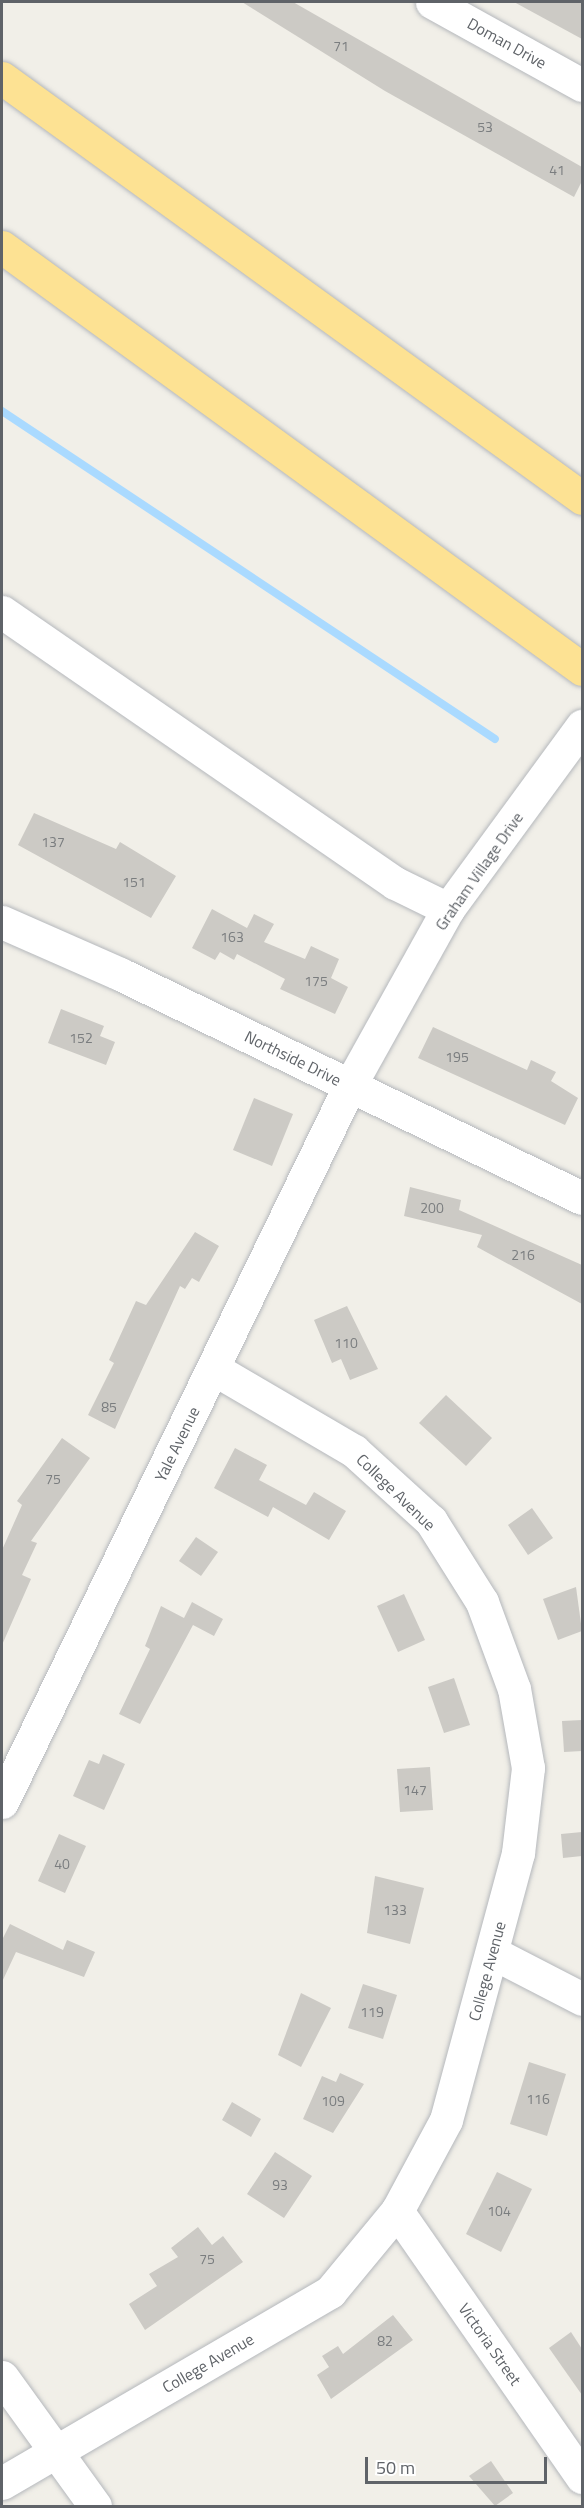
<!DOCTYPE html>
<html>
<head>
<meta charset="utf-8">
<style>
  body { margin:0 }
  #map { position:relative; width:584px; height:2508px; overflow:hidden; background:#f1efe8; font-family:"Titillium Web",sans-serif }
  div>[style] { position:absolute }
  [style*='--x'] { left:calc(var(--x)*1px); top:calc(var(--y)*1px); width:calc(var(--w)*1px); rotate:calc(var(--a)*1deg) }
  .stream>* { height:8px; margin:-4px; padding:0 4px; transform-origin:4px; border-radius:4px; background:#aadaff }
  .building>* { inset:0; background:#cccac5 }
  .roads { filter:drop-shadow(0 0 2px #b5b8bc) drop-shadow(0 0 2px #b5b8bc) }
  .minor>* { height:33px; margin:-16.5px; padding:0 16.5px; transform-origin:16.5px; border-radius:16.5px; background:#fff }
  .highway>* { height:33px; margin:-16.5px; padding:0 16.5px; transform-origin:16.5px; border-radius:16.5px; background:#fde293 }
  span { translate:-50% -50%; white-space:nowrap; text-align:center; line-height:1.15; -webkit-text-stroke:4.5px #fff; paint-order:stroke }
  .number-label { font-size:14px; color:#7a7d7f }
  .number-label span { -webkit-text-stroke-width:0 }
  .street-label { font-size:16px; color:#5f6368 }
  .frame { position:absolute; inset:0; border:3px solid #5f6368; pointer-events:none }
  .scale { position:absolute; left:365px; top:2457px; width:182px; height:27px; box-sizing:border-box; border:3px solid #5f6368; border-top:0; padding-left:8px; font-size:18px; line-height:21px; white-space:nowrap; color:#5f6368; -webkit-text-stroke:4px #fff; paint-order:stroke }
</style>
</head>
<body>
<div id="map">
  <div class="stream">
    <i style="--x:2;--y:411;--w:592;--a:33.64"></i>
  </div>
  <div class="building">
    <i style="clip-path:polygon(242px 2px,293px 2px,582px 167px,582px 181px,574px 197px,385px 91px)"></i>
    <i style="clip-path:polygon(514px 2px,582px 2px,582px 39px)"></i>
    <i style="clip-path:polygon(34px 813px,116px 849px,120px 842px,176px 876px,151px 918px,18px 845px)"></i>
    <i style="clip-path:polygon(212px 909px,247px 928px,254px 914px,274px 924px,264px 942px,305px 959px,311px 946px,339px 959px,331px 978px,348px 987px,335px 1014px,280px 989px,285px 979px,237px 954px,234px 960px,220px 952px,215px 960px,192px 948px)"></i>
    <i style="clip-path:polygon(61px 1009px,104px 1026px,100px 1036px,115px 1042px,106px 1065px,48px 1043px)"></i>
    <i style="clip-path:polygon(433px 1027px,527px 1070px,531px 1060px,556px 1072px,551px 1081px,578px 1098px,565px 1125px,418px 1058px)"></i>
    <i style="clip-path:polygon(254px 1098px,293px 1114px,272px 1166px,233px 1150px)"></i>
    <i style="clip-path:polygon(410px 1187px,461px 1200px,459px 1210px,582px 1265px,582px 1304px,477px 1247px,482px 1235px,404px 1216px)"></i>
    <i style="clip-path:polygon(195px 1232px,219px 1246px,199px 1282px,192px 1278px,185px 1289px,180px 1286px,115px 1429px,88px 1415px,114px 1363px,109px 1360px,136px 1301px,146px 1305px)"></i>
    <i style="clip-path:polygon(347px 1306px,378px 1369px,350px 1380px,341px 1359px,332px 1363px,314px 1320px)"></i>
    <i style="clip-path:polygon(446px 1395px,492px 1438px,466px 1466px,419px 1423px)"></i>
    <i style="clip-path:polygon(62px 1438px,90px 1458px,31px 1541px,37px 1543px,22px 1575px,31px 1579px,2px 1645px,2px 1550px,22px 1505px,17px 1501px)"></i>
    <i style="clip-path:polygon(235px 1448px,267px 1465px,259px 1480px,306px 1505px,314px 1492px,346px 1511px,329px 1540px,273px 1507px,268px 1517px,214px 1488px)"></i>
    <i style="clip-path:polygon(532px 1508px,553px 1538px,528px 1555px,508px 1525px)"></i>
    <i style="clip-path:polygon(196px 1537px,218px 1552px,201px 1576px,179px 1561px)"></i>
    <i style="clip-path:polygon(576px 1587px,582px 1631px,558px 1640px,543px 1599px)"></i>
    <i style="clip-path:polygon(404px 1594px,425px 1640px,398px 1652px,377px 1606px)"></i>
    <i style="clip-path:polygon(192px 1602px,223px 1619px,214px 1636px,193px 1625px,140px 1724px,119px 1714px,150px 1649px,145px 1646px,161px 1606px,184px 1618px)"></i>
    <i style="clip-path:polygon(454px 1678px,470px 1725px,444px 1733px,428px 1687px)"></i>
    <i style="clip-path:polygon(582px 1720px,582px 1751px,564px 1752px,562px 1721px)"></i>
    <i style="clip-path:polygon(103px 1754px,125px 1764px,104px 1810px,73px 1796px,89px 1760px,99px 1764px)"></i>
    <i style="clip-path:polygon(430px 1767px,433px 1810px,400px 1812px,397px 1769px)"></i>
    <i style="clip-path:polygon(582px 1832px,582px 1856px,563px 1858px,561px 1834px)"></i>
    <i style="clip-path:polygon(59px 1834px,86px 1846px,65px 1893px,38px 1881px)"></i>
    <i style="clip-path:polygon(375px 1876px,424px 1888px,410px 1944px,367px 1933px)"></i>
    <i style="clip-path:polygon(10px 1924px,63px 1950px,67px 1940px,95px 1952px,84px 1977px,16px 1952px,2px 1982px,2px 1940px)"></i>
    <i style="clip-path:polygon(363px 1984px,397px 1995px,383px 2039px,348px 2028px)"></i>
    <i style="clip-path:polygon(301px 1993px,331px 2008px,301px 2067px,278px 2055px)"></i>
    <i style="clip-path:polygon(529px 2062px,566px 2074px,547px 2136px,510px 2124px)"></i>
    <i style="clip-path:polygon(340px 2073px,364px 2084px,333px 2133px,303px 2119px,322px 2076px,336px 2082px)"></i>
    <i style="clip-path:polygon(232px 2102px,261px 2119px,251px 2137px,222px 2120px)"></i>
    <i style="clip-path:polygon(275px 2152px,312px 2176px,284px 2218px,247px 2194px)"></i>
    <i style="clip-path:polygon(497px 2172px,532px 2189px,501px 2252px,466px 2234px)"></i>
    <i style="clip-path:polygon(198px 2227px,212px 2245px,223px 2236px,243px 2262px,145px 2330px,129px 2304px,157px 2286px,149px 2274px,178px 2257px,171px 2248px)"></i>
    <i style="clip-path:polygon(393px 2315px,413px 2340px,331px 2399px,317px 2375px,329px 2367px,322px 2356px,338px 2346px,343px 2354px)"></i>
    <i style="clip-path:polygon(571px 2332px,582px 2349px,582px 2395px,549px 2348px)"></i>
    <i style="clip-path:polygon(491px 2461px,513px 2493px,495px 2506px,469px 2476px)"></i>
  </div>
  <div class="roads">
    <div class="minor">
      <i style="--x:432;--y:2;--w:171;--a:29"></i>
      <i style="--x:2;--y:612;--w:477;--a:34.6"></i>
      <i style="--x:395;--y:883;--w:59;--a:26.1"></i>
      <i style="--x:2;--y:922;--w:129;--a:23.8"></i>
      <i style="--x:120;--y:974;--w:513;--a:25.87"></i>
      <i style="--x:2;--y:1802;--w:797;--a:-64.11"></i>
      <i style="--x:350;--y:1085;--w:201;--a:-60.9"></i>
      <i style="--x:448;--y:909;--w:227;--a:-53.8"></i>
      <i style="--x:493;--y:1953;--w:100;--a:27.3"></i>
      <i style="--x:397;--y:2211;--w:324;--a:55.2"></i>
      <i style="--x:2;--y:2377;--w:159;--a:54.2"></i>
      <i style="--x:2;--y:2483;--w:380;--a:-30.2"></i>
      <i style="--x:330;--y:2292;--w:105;--a:-50.4"></i>
      <i style="--x:397;--y:2211;--w:103;--a:-61.7"></i>
      <i style="--x:446;--y:2120;--w:277;--a:-74.9"></i>
      <i style="--x:518;--y:1853;--w:86;--a:-83.3"></i>
      <i style="--x:528;--y:1768;--w:80;--a:-100"></i>
      <i style="--x:514;--y:1689;--w:93;--a:-110.2"></i>
      <i style="--x:482;--y:1602;--w:96;--a:-122.2"></i>
      <i style="--x:431;--y:1521;--w:104;--a:-137.7"></i>
      <i style="--x:354;--y:1451;--w:162;--a:-149.6"></i>
    </div>
    <div class="highway">
      <i style="--x:2;--y:78;--w:716;--a:35.91"></i>
      <i style="--x:2;--y:247;--w:717;--a:36.04"></i>
    </div>
  </div>
  <div class="number-label">
    <span style="left:341px;top:46px">71</span>
    <span style="left:485px;top:127px">53</span>
    <span style="left:557px;top:170px">41</span>
    <span style="left:53px;top:842px">137</span>
    <span style="left:134px;top:882px">151</span>
    <span style="left:232px;top:937px">163</span>
    <span style="left:316px;top:981px">175</span>
    <span style="left:81px;top:1038px">152</span>
    <span style="left:457px;top:1057px">195</span>
    <span style="left:432px;top:1208px">200</span>
    <span style="left:523px;top:1255px">216</span>
    <span style="left:346px;top:1343px">110</span>
    <span style="left:109px;top:1407px">85</span>
    <span style="left:53px;top:1479px">75</span>
    <span style="left:415px;top:1790px">147</span>
    <span style="left:62px;top:1864px">40</span>
    <span style="left:395px;top:1910px">133</span>
    <span style="left:372px;top:2012px">119</span>
    <span style="left:538px;top:2099px">116</span>
    <span style="left:333px;top:2101px">109</span>
    <span style="left:280px;top:2185px">93</span>
    <span style="left:499px;top:2211px">104</span>
    <span style="left:207px;top:2259px">75</span>
    <span style="left:385px;top:2341px">82</span>
  </div>
  <div class="street-label">
    <span style="left:507px;top:43px;rotate:29deg">Doman Drive</span>
    <span style="left:479px;top:871px;rotate:-55deg">Graham Village Drive</span>
    <span style="left:293px;top:1058px;rotate:26deg">Northside Drive</span>
    <span style="left:177px;top:1444px;rotate:-64deg">Yale Avenue</span>
    <span style="left:396px;top:1492px;rotate:44deg">College Avenue</span>
    <span style="left:487px;top:1971px;rotate:-75deg">College Avenue</span>
    <span style="left:490px;top:2344px;rotate:55deg">Victoria Street</span>
    <span style="left:208px;top:2363px;rotate:-30deg">College Avenue</span>
  </div>
  <div class="frame"></div>
  <div class="scale">50 m</div>
</div>
</body>
</html>
